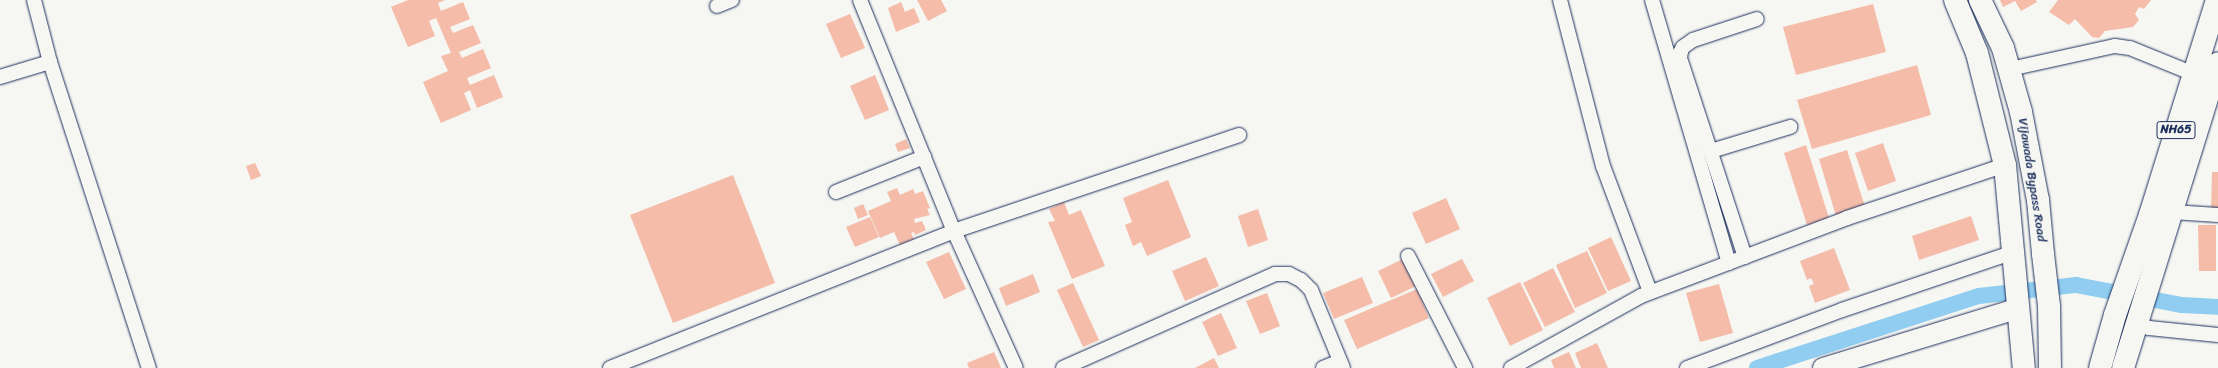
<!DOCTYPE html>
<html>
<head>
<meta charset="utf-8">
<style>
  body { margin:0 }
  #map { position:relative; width:2218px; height:368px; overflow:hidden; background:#f6f6f2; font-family:Sriracha,sans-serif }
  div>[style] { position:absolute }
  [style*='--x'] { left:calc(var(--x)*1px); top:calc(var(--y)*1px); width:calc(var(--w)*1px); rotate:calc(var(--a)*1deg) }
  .canal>* { height:16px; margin:-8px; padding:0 8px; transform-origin:8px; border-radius:8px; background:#90cdf0 }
  .building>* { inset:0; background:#f4bca9 }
  .roads { filter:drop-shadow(0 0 1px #1b2f5e) drop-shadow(0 0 1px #1b2f5e) }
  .street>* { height:14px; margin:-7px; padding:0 7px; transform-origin:7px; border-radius:7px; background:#f6f6f2 }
  .secondary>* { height:20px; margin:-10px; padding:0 10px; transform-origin:10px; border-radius:10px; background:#f6f6f2 }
  .primary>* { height:22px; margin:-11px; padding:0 11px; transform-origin:11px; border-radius:11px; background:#f6f6f2 }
  .highway>* { height:22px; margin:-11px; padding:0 11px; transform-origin:11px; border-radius:11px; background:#f6f6f2 }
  span { translate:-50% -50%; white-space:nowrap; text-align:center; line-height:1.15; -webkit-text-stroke:4px #f6f6f2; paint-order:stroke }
  .shield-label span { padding:1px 3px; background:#f6f6f2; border:1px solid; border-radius:3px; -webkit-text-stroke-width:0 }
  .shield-label { font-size:12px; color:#1b2f5e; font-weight:700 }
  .street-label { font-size:13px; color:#1b2f5e }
</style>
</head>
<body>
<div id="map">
  <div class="canal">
    <i style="--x:1757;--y:368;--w:233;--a:-18"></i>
    <i style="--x:1979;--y:296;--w:98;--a:-6.5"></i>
    <i style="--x:2076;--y:285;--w:108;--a:10.7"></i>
    <i style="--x:2182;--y:305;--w:36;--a:3"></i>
  </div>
  <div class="building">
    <i style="clip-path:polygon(408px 0,445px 0,438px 3px,441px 11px,463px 2px,470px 19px,450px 27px,453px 33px,473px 25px,481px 43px,459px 52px,462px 58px,483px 49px,491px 68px,467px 78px,470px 85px,494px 75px,503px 97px,477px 108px,470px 90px,464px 93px,471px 110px,441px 123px,423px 82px,448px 71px,441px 56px,451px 53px,436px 18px,429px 21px,435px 36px,408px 47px,391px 7px)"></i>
    <i style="clip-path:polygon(917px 0,941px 0,947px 11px,928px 21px)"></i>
    <i style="clip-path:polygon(2000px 0,2036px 0,2037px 2px,2021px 11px,2015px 1px,2003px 7px)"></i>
    <i style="clip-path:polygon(2058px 0,2151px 0,2144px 9px,2139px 7px,2135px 14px,2139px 20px,2133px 27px,2105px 31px,2099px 38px,2092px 37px,2075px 19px,2069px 25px,2049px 12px)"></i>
    <i style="clip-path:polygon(901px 2px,905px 12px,914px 8px,920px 22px,896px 32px,888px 8px)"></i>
    <i style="clip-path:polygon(1873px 4px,1886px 52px,1796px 75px,1783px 27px)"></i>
    <i style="clip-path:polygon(850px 14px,865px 48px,841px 58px,826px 24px)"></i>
    <i style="clip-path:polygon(1917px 65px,1931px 115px,1812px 149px,1797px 100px)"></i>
    <i style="clip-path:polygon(875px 75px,889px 110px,865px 120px,850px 86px)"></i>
    <i style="clip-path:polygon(906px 139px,910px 148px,898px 152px,895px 144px)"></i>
    <i style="clip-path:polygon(1883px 143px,1896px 181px,1868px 191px,1855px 153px)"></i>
    <i style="clip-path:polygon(1806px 145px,1829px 218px,1807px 225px,1784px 153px)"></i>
    <i style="clip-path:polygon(1847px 150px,1865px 207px,1836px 216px,1819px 159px)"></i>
    <i style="clip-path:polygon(255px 163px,261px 176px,251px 180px,246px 166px)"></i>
    <i style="clip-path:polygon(2212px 172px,2218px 172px,2218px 212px,2211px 212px)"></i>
    <i style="clip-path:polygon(733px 175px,775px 283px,673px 323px,630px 215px)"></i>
    <i style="clip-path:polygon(1168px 180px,1191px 237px,1147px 256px,1141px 242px,1133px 246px,1125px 225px,1132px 222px,1123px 198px)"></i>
    <i style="clip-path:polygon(897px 188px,900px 195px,913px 189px,915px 194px,923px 191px,930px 208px,927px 209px,930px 215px,914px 219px,915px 223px,922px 221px,926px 230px,915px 235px,914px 232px,911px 233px,914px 239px,900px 245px,894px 232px,880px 238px,868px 211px,891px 201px,887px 192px)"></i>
    <i style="clip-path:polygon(1446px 198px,1460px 229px,1426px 244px,1412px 213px)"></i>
    <i style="clip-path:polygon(1064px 202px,1069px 215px,1081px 210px,1105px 266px,1072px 279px,1048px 222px,1055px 221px,1049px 209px)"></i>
    <i style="clip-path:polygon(863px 204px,868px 215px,858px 219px,854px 208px)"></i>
    <i style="clip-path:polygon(1258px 209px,1268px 240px,1248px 247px,1238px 216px)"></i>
    <i style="clip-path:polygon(1971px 216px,1979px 240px,1919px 260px,1912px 236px)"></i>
    <i style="clip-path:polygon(870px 217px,879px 237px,855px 247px,846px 227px)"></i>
    <i style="clip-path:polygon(2198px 225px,2216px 225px,2216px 271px,2199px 271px)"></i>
    <i style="clip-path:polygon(1611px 237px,1631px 281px,1608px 291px,1588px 248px)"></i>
    <i style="clip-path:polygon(1834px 248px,1850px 290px,1815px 303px,1809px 286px,1814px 284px,1811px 278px,1807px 280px,1800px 261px)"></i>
    <i style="clip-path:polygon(1587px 251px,1607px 293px,1575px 308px,1556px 265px)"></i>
    <i style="clip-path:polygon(949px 252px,966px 289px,944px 299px,926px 262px)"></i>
    <i style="clip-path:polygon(1206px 257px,1219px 286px,1185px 301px,1172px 271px)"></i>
    <i style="clip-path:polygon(1403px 259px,1416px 286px,1391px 298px,1378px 271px)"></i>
    <i style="clip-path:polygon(1462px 259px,1474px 281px,1443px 297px,1431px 274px)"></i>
    <i style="clip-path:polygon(1553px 268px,1575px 312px,1545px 327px,1523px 283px)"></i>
    <i style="clip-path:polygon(1033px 274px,1040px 292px,1006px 306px,999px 288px)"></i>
    <i style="clip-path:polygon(1362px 277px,1373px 303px,1334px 319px,1323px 293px)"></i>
    <i style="clip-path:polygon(1520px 282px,1543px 330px,1510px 346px,1487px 298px)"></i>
    <i style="clip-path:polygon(1073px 283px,1099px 340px,1083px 347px,1057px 290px)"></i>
    <i style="clip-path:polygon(1719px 284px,1733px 333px,1700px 342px,1686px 293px)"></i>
    <i style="clip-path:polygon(1417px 289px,1429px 318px,1357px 349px,1344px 320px)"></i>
    <i style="clip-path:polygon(1267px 293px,1280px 326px,1260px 334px,1246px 301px)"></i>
    <i style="clip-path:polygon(1221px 313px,1237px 348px,1218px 356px,1202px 322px)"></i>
    <i style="clip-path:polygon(1597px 343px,1608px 368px,1581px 368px,1575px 353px)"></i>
    <i style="clip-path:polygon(994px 352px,1001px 368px,969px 368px,967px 363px)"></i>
    <i style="clip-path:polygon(1569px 352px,1576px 368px,1554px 368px,1551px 360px)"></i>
    <i style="clip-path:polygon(1214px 358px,1219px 368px,1195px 368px)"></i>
  </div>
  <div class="roads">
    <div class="street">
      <i style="--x:860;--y:0;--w:249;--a:67.9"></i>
      <i style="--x:954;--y:231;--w:301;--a:-18.6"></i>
      <i style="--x:1560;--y:0;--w:171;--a:75.5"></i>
      <i style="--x:1603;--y:166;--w:134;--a:69.5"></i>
      <i style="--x:1652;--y:0;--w:274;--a:73.7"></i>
      <i style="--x:717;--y:6;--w:16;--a:-22"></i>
      <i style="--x:50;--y:62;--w:322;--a:72.1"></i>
      <i style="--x:2010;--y:69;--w:107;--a:-12.4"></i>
      <i style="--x:2115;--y:46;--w:15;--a:8"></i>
      <i style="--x:2130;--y:48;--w:69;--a:22.1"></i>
      <i style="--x:0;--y:77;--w:52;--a:-16.7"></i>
      <i style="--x:50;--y:62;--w:64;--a:-104.5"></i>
      <i style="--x:1711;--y:151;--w:83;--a:-16.9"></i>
      <i style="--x:836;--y:192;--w:95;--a:-21.7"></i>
      <i style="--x:2172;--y:212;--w:46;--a:3.7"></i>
      <i style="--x:1408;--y:256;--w:126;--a:63"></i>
      <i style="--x:1745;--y:257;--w:209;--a:-108.1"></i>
      <i style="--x:1680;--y:58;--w:7;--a:-82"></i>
      <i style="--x:1681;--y:51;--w:4;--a:-63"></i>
      <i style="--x:1683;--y:47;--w:12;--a:-35"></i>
      <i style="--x:1693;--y:40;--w:67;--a:-18.2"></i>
      <i style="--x:2137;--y:324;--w:13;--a:18"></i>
      <i style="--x:2149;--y:328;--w:69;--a:5.8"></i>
      <i style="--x:610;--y:368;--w:370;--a:-21.7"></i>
      <i style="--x:954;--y:231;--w:150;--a:65.7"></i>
      <i style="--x:1063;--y:368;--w:232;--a:-23.9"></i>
      <i style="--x:1275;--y:274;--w:14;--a:0"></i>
      <i style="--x:1289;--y:274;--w:13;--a:27"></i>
      <i style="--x:1301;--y:280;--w:14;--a:45"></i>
      <i style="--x:1311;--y:290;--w:84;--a:67.7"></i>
      <i style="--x:1323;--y:368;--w:18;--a:-22"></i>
      <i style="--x:1511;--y:368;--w:149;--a:-29"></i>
      <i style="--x:1641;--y:296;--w:220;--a:-20.7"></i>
      <i style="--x:1847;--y:218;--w:167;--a:-18.5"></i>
      <i style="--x:1687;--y:368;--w:165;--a:-20.5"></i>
      <i style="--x:1842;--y:310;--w:182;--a:-18.6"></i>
    </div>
    <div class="secondary">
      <i style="--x:1823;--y:368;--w:205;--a:-17"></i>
    </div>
    <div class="primary">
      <i style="--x:1955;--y:0;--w:57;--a:67.5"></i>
      <i style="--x:1977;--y:53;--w:115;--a:76"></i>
      <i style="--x:2005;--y:165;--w:204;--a:84.7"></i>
      <i style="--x:1980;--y:0;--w:53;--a:64.4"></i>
      <i style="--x:2003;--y:48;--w:66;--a:74.3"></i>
      <i style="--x:2021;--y:112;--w:90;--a:79.1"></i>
      <i style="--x:2038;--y:200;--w:54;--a:84.7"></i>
      <i style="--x:2043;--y:254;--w:52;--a:83.4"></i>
      <i style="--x:2049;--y:306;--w:62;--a:89.1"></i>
    </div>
    <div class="highway">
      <i style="--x:2100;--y:368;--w:55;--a:-74.2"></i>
      <i style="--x:2115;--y:315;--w:106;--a:-70.7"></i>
      <i style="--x:2150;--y:215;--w:225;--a:-72.7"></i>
      <i style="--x:2123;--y:368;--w:319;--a:-72.7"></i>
    </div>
  </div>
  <div class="shield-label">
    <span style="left:2176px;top:130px">NH65</span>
  </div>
  <div class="street-label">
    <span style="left:2032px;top:180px;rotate:81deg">Vijawada Bypass Road</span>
  </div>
</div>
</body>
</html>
